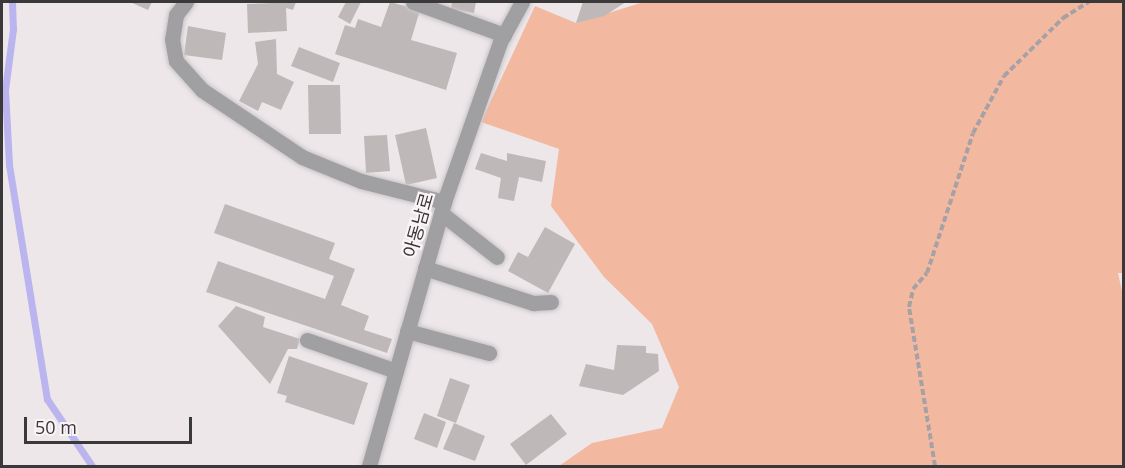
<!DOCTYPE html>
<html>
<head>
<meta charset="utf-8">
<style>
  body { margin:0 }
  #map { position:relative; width:1125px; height:468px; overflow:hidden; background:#ede7ea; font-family:"Open Sans","Noto Sans KR",sans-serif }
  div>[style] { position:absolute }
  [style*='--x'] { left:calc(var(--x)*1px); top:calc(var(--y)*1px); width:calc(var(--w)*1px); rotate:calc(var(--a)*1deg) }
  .green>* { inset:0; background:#f3b8a0 }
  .stream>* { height:7px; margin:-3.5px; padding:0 3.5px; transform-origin:3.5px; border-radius:3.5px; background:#bab4ef }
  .building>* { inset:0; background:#bfb8b8 }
  .path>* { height:4px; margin-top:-2px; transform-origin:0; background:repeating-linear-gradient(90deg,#a6a1a4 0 6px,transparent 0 9px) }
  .roads { filter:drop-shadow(0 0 2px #c9c4c7) drop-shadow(0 0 2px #c9c4c7) }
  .minor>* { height:15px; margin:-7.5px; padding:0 7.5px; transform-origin:7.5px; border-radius:7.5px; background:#a09fa1 }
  span { translate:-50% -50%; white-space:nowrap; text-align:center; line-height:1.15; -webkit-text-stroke:4.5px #faf4f7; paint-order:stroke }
  .street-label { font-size:18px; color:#3b3839 }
  .frame { position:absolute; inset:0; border:3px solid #3b3839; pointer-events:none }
  .scale { position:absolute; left:24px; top:417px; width:168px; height:27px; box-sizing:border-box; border:3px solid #3b3839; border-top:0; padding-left:8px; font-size:18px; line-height:21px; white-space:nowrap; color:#3b3839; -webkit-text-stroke:4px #faf4f7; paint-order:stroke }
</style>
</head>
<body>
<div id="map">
  <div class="green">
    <i style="clip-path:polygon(644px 2px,1123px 2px,1124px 273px,1118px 273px,1124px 300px,1123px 466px,559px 466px,592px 443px,662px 428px,679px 387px,652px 324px,604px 277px,551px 206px,559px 149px,481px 122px,535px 6px,576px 23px)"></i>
  </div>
  <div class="stream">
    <i style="--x:12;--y:2;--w:27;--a:88"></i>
    <i style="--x:13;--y:29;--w:62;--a:97.5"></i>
    <i style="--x:5;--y:90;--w:75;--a:86.9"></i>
    <i style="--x:9;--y:165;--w:237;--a:80.8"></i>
    <i style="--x:47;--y:399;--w:81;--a:56.1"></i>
  </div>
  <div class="building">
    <i style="clip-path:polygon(130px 2px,152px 2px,148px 10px)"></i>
    <i style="clip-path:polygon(296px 2px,293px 10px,286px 8px,287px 31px,248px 33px,247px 4px)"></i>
    <i style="clip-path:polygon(346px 2px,361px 2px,350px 24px,338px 17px)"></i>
    <i style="clip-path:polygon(390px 2px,420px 10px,411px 40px,457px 53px,446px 90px,335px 54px,345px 25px,355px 28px,358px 19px,381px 27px)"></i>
    <i style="clip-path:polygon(452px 2px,476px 2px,474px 13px,451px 9px)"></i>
    <i style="clip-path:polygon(583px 2px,626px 2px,604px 16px,576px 23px)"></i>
    <i style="clip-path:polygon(188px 26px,226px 33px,222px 60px,184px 55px)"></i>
    <i style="clip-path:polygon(276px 39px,277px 74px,294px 82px,281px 110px,262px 102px,258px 111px,239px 101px,258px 64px,255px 42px)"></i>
    <i style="clip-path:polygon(299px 47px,340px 63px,333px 82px,291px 66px)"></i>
    <i style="clip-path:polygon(308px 85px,340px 85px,341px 134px,309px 134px)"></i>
    <i style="clip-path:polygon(426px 128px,437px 178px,406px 185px,395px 135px)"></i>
    <i style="clip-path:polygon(387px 135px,390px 171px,366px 173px,364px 136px)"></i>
    <i style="clip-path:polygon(481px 153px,507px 161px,507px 153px,546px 161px,542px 182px,519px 177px,514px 201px,498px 198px,501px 178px,475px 169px)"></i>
    <i style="clip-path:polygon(225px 204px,335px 243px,329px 259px,355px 269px,341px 305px,369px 316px,364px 330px,392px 339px,387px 353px,206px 292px,218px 261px,325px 299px,334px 276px,214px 233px)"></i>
    <i style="clip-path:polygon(545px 227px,575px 244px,548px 293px,508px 271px,518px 252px,528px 257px)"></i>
    <i style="clip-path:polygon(236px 306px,265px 317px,263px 327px,300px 339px,297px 349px,288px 349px,270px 384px,218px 326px)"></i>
    <i style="clip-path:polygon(617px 345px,646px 346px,646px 353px,658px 354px,659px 371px,623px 395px,579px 386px,586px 364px,614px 370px)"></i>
    <i style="clip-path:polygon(289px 356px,368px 383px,354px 425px,285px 402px,287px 396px,277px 393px)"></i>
    <i style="clip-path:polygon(450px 378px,470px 385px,456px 423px,437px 416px)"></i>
    <i style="clip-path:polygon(424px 413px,446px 422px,437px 448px,414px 439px)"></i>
    <i style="clip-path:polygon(551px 414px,567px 434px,526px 465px,510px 444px)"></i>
    <i style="clip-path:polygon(454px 423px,485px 436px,475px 461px,443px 449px)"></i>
  </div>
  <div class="path">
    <i style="--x:935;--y:466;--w:161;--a:-99.3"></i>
    <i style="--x:909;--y:307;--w:18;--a:-77"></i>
    <i style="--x:913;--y:289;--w:21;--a:-49"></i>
    <i style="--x:927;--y:273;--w:147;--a:-71.8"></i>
    <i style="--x:973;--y:133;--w:65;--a:-61.5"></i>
    <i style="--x:1004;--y:76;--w:83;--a:-44.5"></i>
    <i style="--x:1063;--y:18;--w:31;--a:-32"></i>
  </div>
  <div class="roads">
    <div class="minor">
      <i style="--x:186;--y:2;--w:16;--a:128"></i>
      <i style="--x:176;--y:15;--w:24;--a:99"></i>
      <i style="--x:172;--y:39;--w:22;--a:80"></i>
      <i style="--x:176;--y:61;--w:39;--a:48"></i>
      <i style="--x:202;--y:90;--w:120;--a:33.8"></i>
      <i style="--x:302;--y:157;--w:64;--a:22.1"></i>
      <i style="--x:361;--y:181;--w:86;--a:14.2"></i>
      <i style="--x:413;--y:2;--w:97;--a:19.9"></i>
      <i style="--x:441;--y:213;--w:71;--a:38.2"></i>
      <i style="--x:425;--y:268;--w:114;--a:18"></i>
      <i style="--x:533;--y:303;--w:18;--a:-3"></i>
      <i style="--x:407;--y:331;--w:85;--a:15"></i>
      <i style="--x:307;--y:340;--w:94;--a:19.2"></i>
      <i style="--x:369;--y:466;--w:274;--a:-74.1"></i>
      <i style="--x:444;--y:202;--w:170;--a:-70.7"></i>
      <i style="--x:500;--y:42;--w:46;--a:-61.2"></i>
    </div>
  </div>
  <div class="street-label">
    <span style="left:418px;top:225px;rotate:-74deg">아동남로</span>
  </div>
  <div class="frame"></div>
  <div class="scale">50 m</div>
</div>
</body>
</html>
